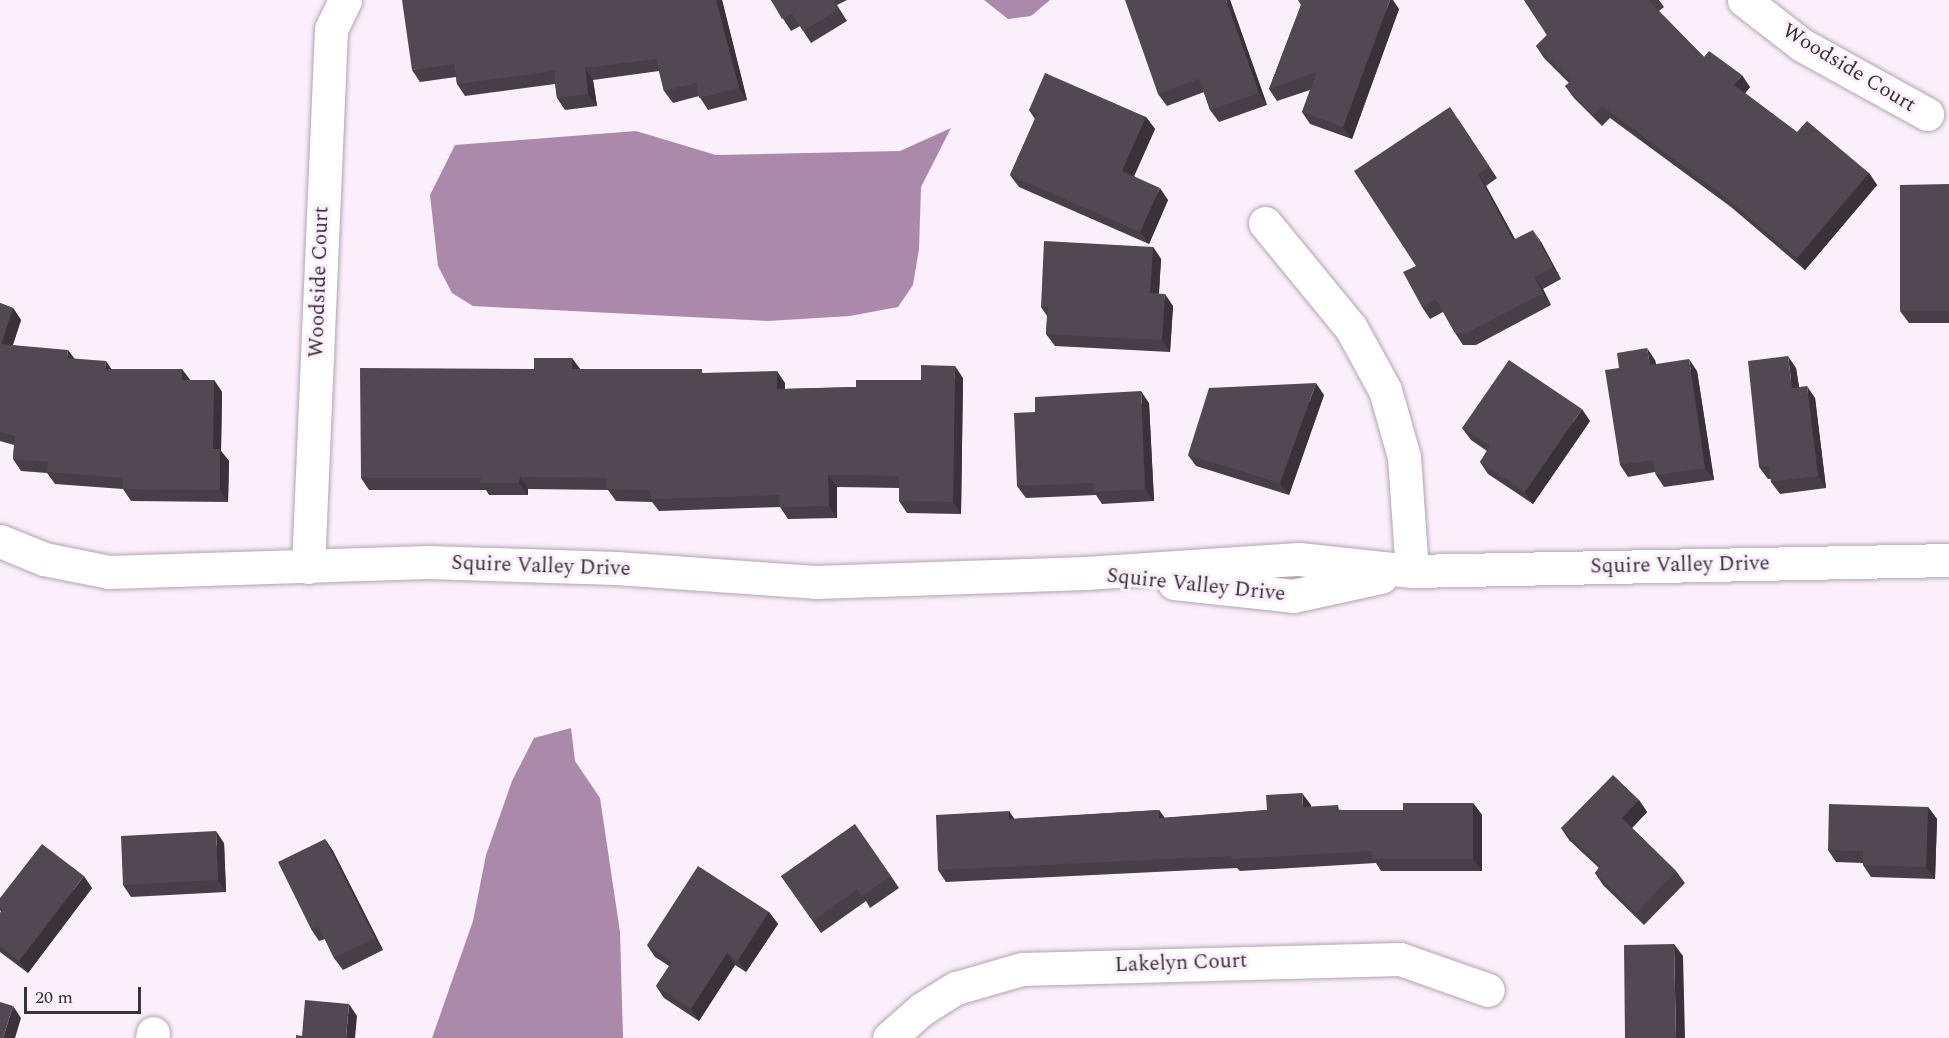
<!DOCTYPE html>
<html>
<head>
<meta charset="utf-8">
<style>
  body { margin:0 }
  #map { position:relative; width:1949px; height:1038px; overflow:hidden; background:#fbeffb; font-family:Spectral,serif }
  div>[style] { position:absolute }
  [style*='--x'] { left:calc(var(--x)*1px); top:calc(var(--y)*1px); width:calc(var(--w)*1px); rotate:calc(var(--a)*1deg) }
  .water>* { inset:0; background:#aa89ab }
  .roads { filter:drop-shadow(0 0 2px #b1a5b1) drop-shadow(0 0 2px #b1a5b1) }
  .street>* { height:33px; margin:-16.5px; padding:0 16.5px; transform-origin:16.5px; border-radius:16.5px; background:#fff }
  .wall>* { inset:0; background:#473e47 }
  .shaded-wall>* { inset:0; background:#393239 }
  .building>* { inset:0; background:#524852 }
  span { translate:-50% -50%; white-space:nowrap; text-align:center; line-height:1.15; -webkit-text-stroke:6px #fbeffb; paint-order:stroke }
  .street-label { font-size:21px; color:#383338 }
  .scale { position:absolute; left:24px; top:987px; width:117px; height:27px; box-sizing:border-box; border:3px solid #383338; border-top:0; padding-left:8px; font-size:18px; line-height:21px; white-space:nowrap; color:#383338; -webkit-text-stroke:4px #fbeffb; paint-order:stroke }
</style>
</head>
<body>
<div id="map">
  <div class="water">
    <i style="clip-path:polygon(984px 0,1050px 0,1031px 16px,1008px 19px)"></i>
    <i style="clip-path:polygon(951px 128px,921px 187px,919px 249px,913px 285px,898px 307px,850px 316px,768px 321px,473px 306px,452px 293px,438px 266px,430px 195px,455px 145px,636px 131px,716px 155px,900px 151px)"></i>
    <i style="clip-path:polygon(571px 728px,575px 761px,600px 798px,620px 932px,623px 1038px,432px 1038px,473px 921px,486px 855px,512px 781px,534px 738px)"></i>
  </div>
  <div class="roads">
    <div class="street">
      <i style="--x:1744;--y:0;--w:73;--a:37.8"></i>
      <i style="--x:1802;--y:45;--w:143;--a:28.9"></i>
      <i style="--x:1265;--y:223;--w:136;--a:50.7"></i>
      <i style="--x:1351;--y:328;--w:71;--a:61.3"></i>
      <i style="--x:1385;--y:390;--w:70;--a:74.2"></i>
      <i style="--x:1404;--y:457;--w:114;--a:86"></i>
      <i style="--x:0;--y:541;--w:48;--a:22.2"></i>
      <i style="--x:44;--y:559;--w:66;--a:11.3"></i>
      <i style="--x:109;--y:572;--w:319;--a:-1.8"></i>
      <i style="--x:428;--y:562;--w:188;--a:1.8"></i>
      <i style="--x:616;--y:568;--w:199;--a:4"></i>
      <i style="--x:815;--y:582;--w:271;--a:-1.9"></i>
      <i style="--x:1086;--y:573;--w:213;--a:-3.8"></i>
      <i style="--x:1299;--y:559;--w:114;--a:6.1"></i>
      <i style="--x:1412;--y:571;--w:537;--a:-1.17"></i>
      <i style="--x:308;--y:567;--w:538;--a:-87.55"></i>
      <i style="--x:331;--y:29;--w:32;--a:-64"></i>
      <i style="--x:1174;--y:583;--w:120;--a:6.2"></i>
      <i style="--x:1293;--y:596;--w:90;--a:-12.2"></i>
      <i style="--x:152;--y:1038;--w:5;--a:-79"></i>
      <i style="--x:889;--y:1038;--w:44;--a:-41.3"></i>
      <i style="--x:922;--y:1009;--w:40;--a:-32"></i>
      <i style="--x:956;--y:988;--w:69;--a:-16.1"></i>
      <i style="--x:1022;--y:969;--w:378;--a:-1.5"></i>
      <i style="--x:1400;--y:959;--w:93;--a:19.4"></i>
    </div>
  </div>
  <div class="wall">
    <i style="clip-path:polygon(722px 0,747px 100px,708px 110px,699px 96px,673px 103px,664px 91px,659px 71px,593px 80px,597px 106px,565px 110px,557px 98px,555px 84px,465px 96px,457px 84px,456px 77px,420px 82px,412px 70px)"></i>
    <i style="clip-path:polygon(771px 0,847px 0,837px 5px,847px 21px,811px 43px,800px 26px,791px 31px)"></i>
    <i style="clip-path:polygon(1230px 0,1267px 105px,1219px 122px,1210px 110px,1204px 92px,1167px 106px,1158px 94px)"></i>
    <i style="clip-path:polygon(1524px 0,1659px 0,1664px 7px,1659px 11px,1704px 57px,1750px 87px,1745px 93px,1797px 132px,1869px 173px,1877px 185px,1805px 270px,1731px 207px,1610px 118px,1602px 126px,1574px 98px,1565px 86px,1569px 83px,1544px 58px,1536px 46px,1547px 35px)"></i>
    <i style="clip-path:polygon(1301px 5px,1399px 9px,1352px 139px,1310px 124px,1302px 112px,1310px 90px,1277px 101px,1269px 89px)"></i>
    <i style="clip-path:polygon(1029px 110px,1146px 117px,1155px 129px,1134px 176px,1168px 200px,1149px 244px,1019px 187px,1010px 175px,1035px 119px)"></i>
    <i style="clip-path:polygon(1458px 119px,1497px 178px,1486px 186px,1515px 239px,1541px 242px,1561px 279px,1543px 289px,1551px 305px,1476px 345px,1463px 345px,1455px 333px,1443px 312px,1430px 319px,1422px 307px)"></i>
    <i style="clip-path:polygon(1949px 184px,1949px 323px,1909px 323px,1900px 311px)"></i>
    <i style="clip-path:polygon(1153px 247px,1161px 259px,1159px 294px,1173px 306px,1170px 352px,1055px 346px,1046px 334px,1047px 316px,1041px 307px)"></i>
    <i style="clip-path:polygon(0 303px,13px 308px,21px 320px,13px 345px,75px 359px,111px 369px,189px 380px,214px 380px,222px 392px,221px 451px,229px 461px,228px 502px,131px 501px,123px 489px,55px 484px,47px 473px,21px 471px,13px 459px,14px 445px,0 441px)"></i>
    <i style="clip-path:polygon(1655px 360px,1656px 364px,1697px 371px,1714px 480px,1664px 487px,1656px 475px,1655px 472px,1628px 477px,1620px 465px,1619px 368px)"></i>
    <i style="clip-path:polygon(1796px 368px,1799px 387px,1815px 398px,1826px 488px,1780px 494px,1771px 482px,1771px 479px,1768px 479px,1759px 467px)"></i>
    <i style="clip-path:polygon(534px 369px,580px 369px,705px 373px,785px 383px,785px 389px,856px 387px,921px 380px,963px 378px,961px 514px,907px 513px,899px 501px,899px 488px,837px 487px,837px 518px,788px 519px,780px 507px,659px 511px,652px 502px,616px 501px,608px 490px,528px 489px,528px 495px,489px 495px,486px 490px,369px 490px,361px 478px)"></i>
    <i style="clip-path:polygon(1324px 395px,1289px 495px,1196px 466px,1188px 455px)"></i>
    <i style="clip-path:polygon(1149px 403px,1154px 501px,1102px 504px,1096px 495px,1026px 498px,1017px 486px,1035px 412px)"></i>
    <i style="clip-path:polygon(1590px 421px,1533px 504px,1488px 474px,1480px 462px,1487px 451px,1471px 440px,1462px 428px)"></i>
    <i style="clip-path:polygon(1639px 800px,1647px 812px,1632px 828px,1676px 871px,1685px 883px,1644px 925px,1603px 885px,1595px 873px,1599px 868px,1569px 840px,1561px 828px)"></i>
    <i style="clip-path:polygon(1473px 803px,1482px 815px,1482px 871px,1381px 871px,1376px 863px,1240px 871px,1237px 868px,946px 882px,938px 870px,1009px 811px,1014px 819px,1159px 810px,1165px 818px,1267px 810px,1311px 805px,1311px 807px,1342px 810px,1403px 810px)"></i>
    <i style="clip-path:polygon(1928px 807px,1937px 819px,1935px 879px,1871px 877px,1863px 865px,1863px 863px,1836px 862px,1828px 850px)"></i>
    <i style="clip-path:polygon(325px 839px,333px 851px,383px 950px,343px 970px,334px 958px,325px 939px,319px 941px,311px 929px)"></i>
    <i style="clip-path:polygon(224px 843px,226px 892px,131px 897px,123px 885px)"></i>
    <i style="clip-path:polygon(781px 876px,891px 876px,899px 888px,870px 908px,866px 901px,821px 933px)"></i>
    <i style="clip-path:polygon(92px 888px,28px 973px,0 952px,0 913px,1px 912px,0 910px,0 898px)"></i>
    <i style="clip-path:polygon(769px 912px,778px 924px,746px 972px,735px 965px,699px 1021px,664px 998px,656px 986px,669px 966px,655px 957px,647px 945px)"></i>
  </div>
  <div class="shaded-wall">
    <i style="clip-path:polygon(716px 0,722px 0,747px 100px,739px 88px)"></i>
    <i style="clip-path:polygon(1226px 0,1230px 0,1267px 105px,1259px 93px)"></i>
    <i style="clip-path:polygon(1390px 0,1393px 0,1399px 9px,1352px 139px,1343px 127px)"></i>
    <i style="clip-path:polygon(585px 68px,593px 80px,597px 106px,588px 94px)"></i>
    <i style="clip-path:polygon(1742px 75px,1750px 87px,1742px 97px,1734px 85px)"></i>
    <i style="clip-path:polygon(1146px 117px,1155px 129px,1131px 183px,1122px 171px)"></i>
    <i style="clip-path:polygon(1869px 173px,1877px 185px,1805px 270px,1797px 258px)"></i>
    <i style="clip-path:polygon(1478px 174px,1486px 186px,1522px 252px,1513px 240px)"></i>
    <i style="clip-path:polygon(1160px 188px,1168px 200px,1149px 244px,1140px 232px)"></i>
    <i style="clip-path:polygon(1533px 230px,1541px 242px,1561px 279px,1553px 267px)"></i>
    <i style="clip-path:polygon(1153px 247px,1161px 259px,1158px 305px,1150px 293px)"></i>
    <i style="clip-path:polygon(1534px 277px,1543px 289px,1551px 305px,1543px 293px)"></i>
    <i style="clip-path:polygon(1165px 294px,1173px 306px,1170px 352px,1162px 340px)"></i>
    <i style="clip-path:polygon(13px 308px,21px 320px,9px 356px,1px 344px)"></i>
    <i style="clip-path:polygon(1647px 348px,1655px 360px,1658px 377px,1650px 365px)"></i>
    <i style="clip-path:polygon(68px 350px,77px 362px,67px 358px)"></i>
    <i style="clip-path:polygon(1788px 356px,1796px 368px,1801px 400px,1792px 388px)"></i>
    <i style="clip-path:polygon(572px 358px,581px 370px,572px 369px)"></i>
    <i style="clip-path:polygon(1689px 359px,1697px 371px,1714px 480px,1705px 468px)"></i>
    <i style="clip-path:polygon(106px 361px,114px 373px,105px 369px)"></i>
    <i style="clip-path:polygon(955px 366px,963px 378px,961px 514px,953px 502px)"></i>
    <i style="clip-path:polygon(182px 369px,191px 381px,182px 380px)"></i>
    <i style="clip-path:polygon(777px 371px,785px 383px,785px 401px,777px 389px)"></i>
    <i style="clip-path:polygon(214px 380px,222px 392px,221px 451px,229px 461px,228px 502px,220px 490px,213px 449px)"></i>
    <i style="clip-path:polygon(1316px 383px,1324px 395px,1289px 495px,1280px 483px)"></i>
    <i style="clip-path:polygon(1807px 386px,1815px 398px,1826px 488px,1818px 476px)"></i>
    <i style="clip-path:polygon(1141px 391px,1149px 403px,1154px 501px,1145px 489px)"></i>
    <i style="clip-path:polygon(1582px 409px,1590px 421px,1533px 504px,1525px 492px)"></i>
    <i style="clip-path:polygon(828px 475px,837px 487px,837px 518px,829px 506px)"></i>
    <i style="clip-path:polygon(520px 477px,528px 489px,528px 495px,519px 483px)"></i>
    <i style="clip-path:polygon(1302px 793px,1311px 805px,1312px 819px,1303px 807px)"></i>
    <i style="clip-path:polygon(1639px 800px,1647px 812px,1630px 830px,1622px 818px)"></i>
    <i style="clip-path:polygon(1473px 803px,1482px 815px,1482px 871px,1473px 859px)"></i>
    <i style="clip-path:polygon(1928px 807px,1937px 819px,1935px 879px,1926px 867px)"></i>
    <i style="clip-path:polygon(1159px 810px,1167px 822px,1159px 818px)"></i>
    <i style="clip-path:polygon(1009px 811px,1017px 823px,1009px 819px)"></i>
    <i style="clip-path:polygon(216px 831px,224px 843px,226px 892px,218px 880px)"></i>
    <i style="clip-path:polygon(325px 839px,333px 851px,383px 950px,375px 938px)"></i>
    <i style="clip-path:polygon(84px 876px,92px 888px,28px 973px,19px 961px)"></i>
    <i style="clip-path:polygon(769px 912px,778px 924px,746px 972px,738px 960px)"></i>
    <i style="clip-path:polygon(1674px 944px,1683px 956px,1685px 1038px,1676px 1038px)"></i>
    <i style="clip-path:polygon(727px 953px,735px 965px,699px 1021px,691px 1009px)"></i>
    <i style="clip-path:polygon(349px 1004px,357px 1016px,355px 1038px,346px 1038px)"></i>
    <i style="clip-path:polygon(13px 1006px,21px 1018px,15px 1038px,3px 1038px)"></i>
  </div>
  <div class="building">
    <i style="clip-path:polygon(402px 0,716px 0,739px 88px,699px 98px,696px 83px,664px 91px,656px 59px,585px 68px,588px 94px,557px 98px,554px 71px,457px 84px,454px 64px,412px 70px)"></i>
    <i style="clip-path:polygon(771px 0,833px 0,839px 9px,803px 31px,792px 14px,782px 19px)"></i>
    <i style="clip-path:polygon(1125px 0,1226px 0,1259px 93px,1210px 110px,1199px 79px,1158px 94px)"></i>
    <i style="clip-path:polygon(1298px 0,1390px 0,1343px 127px,1302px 112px,1317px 72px,1269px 89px,1301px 5px)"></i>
    <i style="clip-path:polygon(1524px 0,1650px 0,1649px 1px,1704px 57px,1709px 51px,1742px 75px,1734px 85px,1797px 132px,1807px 121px,1869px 173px,1797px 258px,1723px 195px,1602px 106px,1593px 115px,1565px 86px,1571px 81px,1536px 46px,1547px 35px)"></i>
    <i style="clip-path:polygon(1045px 73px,1146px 117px,1122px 171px,1160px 188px,1140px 232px,1010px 175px,1037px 114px,1029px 110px)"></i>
    <i style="clip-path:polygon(1450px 107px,1489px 166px,1478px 174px,1513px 240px,1533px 230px,1553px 267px,1534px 277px,1543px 293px,1467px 333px,1455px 333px,1436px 299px,1422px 307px,1403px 272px,1416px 266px,1354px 171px)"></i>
    <i style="clip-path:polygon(1949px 184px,1949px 311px,1900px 311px,1900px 185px)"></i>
    <i style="clip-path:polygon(1044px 241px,1153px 247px,1150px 293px,1165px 294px,1162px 340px,1046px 334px,1048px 307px,1041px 307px)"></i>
    <i style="clip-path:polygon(0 303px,13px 308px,1px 344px,68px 350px,67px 358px,106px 361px,105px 369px,182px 369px,182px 380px,214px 380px,213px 449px,220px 449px,220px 490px,123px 489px,123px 478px,47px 472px,48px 462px,13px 459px,15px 436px,0 432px)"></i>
    <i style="clip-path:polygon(1647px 348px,1650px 365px,1689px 359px,1705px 468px,1656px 475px,1653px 460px,1620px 465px,1605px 370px,1619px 368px,1617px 353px)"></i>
    <i style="clip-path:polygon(1788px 356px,1792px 388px,1807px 386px,1818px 476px,1771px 482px,1769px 466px,1759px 467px,1748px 361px)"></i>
    <i style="clip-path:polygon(534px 358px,572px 358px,572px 369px,702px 369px,702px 373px,777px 371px,777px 389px,856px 387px,856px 380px,921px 380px,921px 365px,955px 366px,953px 502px,899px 501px,899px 476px,828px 475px,829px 506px,780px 507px,779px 495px,651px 499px,650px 490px,607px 489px,607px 478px,520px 477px,519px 483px,480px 483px,481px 478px,361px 478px,360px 368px,534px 369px)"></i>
    <i style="clip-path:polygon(1509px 360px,1582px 409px,1525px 492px,1480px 462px,1490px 446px,1462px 428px)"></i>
    <i style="clip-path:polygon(1316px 383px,1280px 483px,1188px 455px,1209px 388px)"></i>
    <i style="clip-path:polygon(1141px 391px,1145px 489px,1094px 492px,1094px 483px,1017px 486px,1014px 413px,1035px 412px,1035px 397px)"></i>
    <i style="clip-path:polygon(1613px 775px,1639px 800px,1622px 818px,1676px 871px,1636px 913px,1595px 873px,1600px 866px,1561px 828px)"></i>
    <i style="clip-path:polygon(1302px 793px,1303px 807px,1338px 805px,1339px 810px,1403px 810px,1403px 803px,1473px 803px,1473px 859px,1372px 859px,1372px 851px,1232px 859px,1231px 856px,938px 870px,936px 815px,1009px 811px,1009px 819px,1159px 810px,1159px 818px,1267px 810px,1266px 795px)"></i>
    <i style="clip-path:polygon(1829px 804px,1928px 807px,1926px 867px,1863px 865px,1863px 851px,1828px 850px)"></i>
    <i style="clip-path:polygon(855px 824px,891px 876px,862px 896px,857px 889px,813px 921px,781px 876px)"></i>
    <i style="clip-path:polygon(216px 831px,218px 880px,123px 885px,121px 836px)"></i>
    <i style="clip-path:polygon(325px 839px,375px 938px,334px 958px,318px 926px,311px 929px,278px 862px)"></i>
    <i style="clip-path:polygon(42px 844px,84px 876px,19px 961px,0 946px,0 913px,3px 910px,0 908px,0 898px)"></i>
    <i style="clip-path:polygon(698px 866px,769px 912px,738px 960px,727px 953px,691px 1009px,656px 986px,672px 962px,647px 945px)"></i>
    <i style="clip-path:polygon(1674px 944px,1676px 1038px,1625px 1038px,1624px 945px)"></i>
    <i style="clip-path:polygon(305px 1000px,349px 1004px,346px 1038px,296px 1038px,296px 1035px,302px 1036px)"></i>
    <i style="clip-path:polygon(0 1002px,13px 1006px,3px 1038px,0 1038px)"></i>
  </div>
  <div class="street-label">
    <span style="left:1849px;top:68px;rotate:31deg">Woodside Court</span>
    <span style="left:319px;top:282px;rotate:-88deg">Woodside Court</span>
    <span style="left:1680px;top:565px;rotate:-1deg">Squire Valley Drive</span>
    <span style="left:541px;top:566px;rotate:2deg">Squire Valley Drive</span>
    <span style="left:1196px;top:585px;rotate:6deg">Squire Valley Drive</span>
    <span style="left:1181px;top:963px;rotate:-2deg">Lakelyn Court</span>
  </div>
  <div class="scale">20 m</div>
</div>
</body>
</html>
